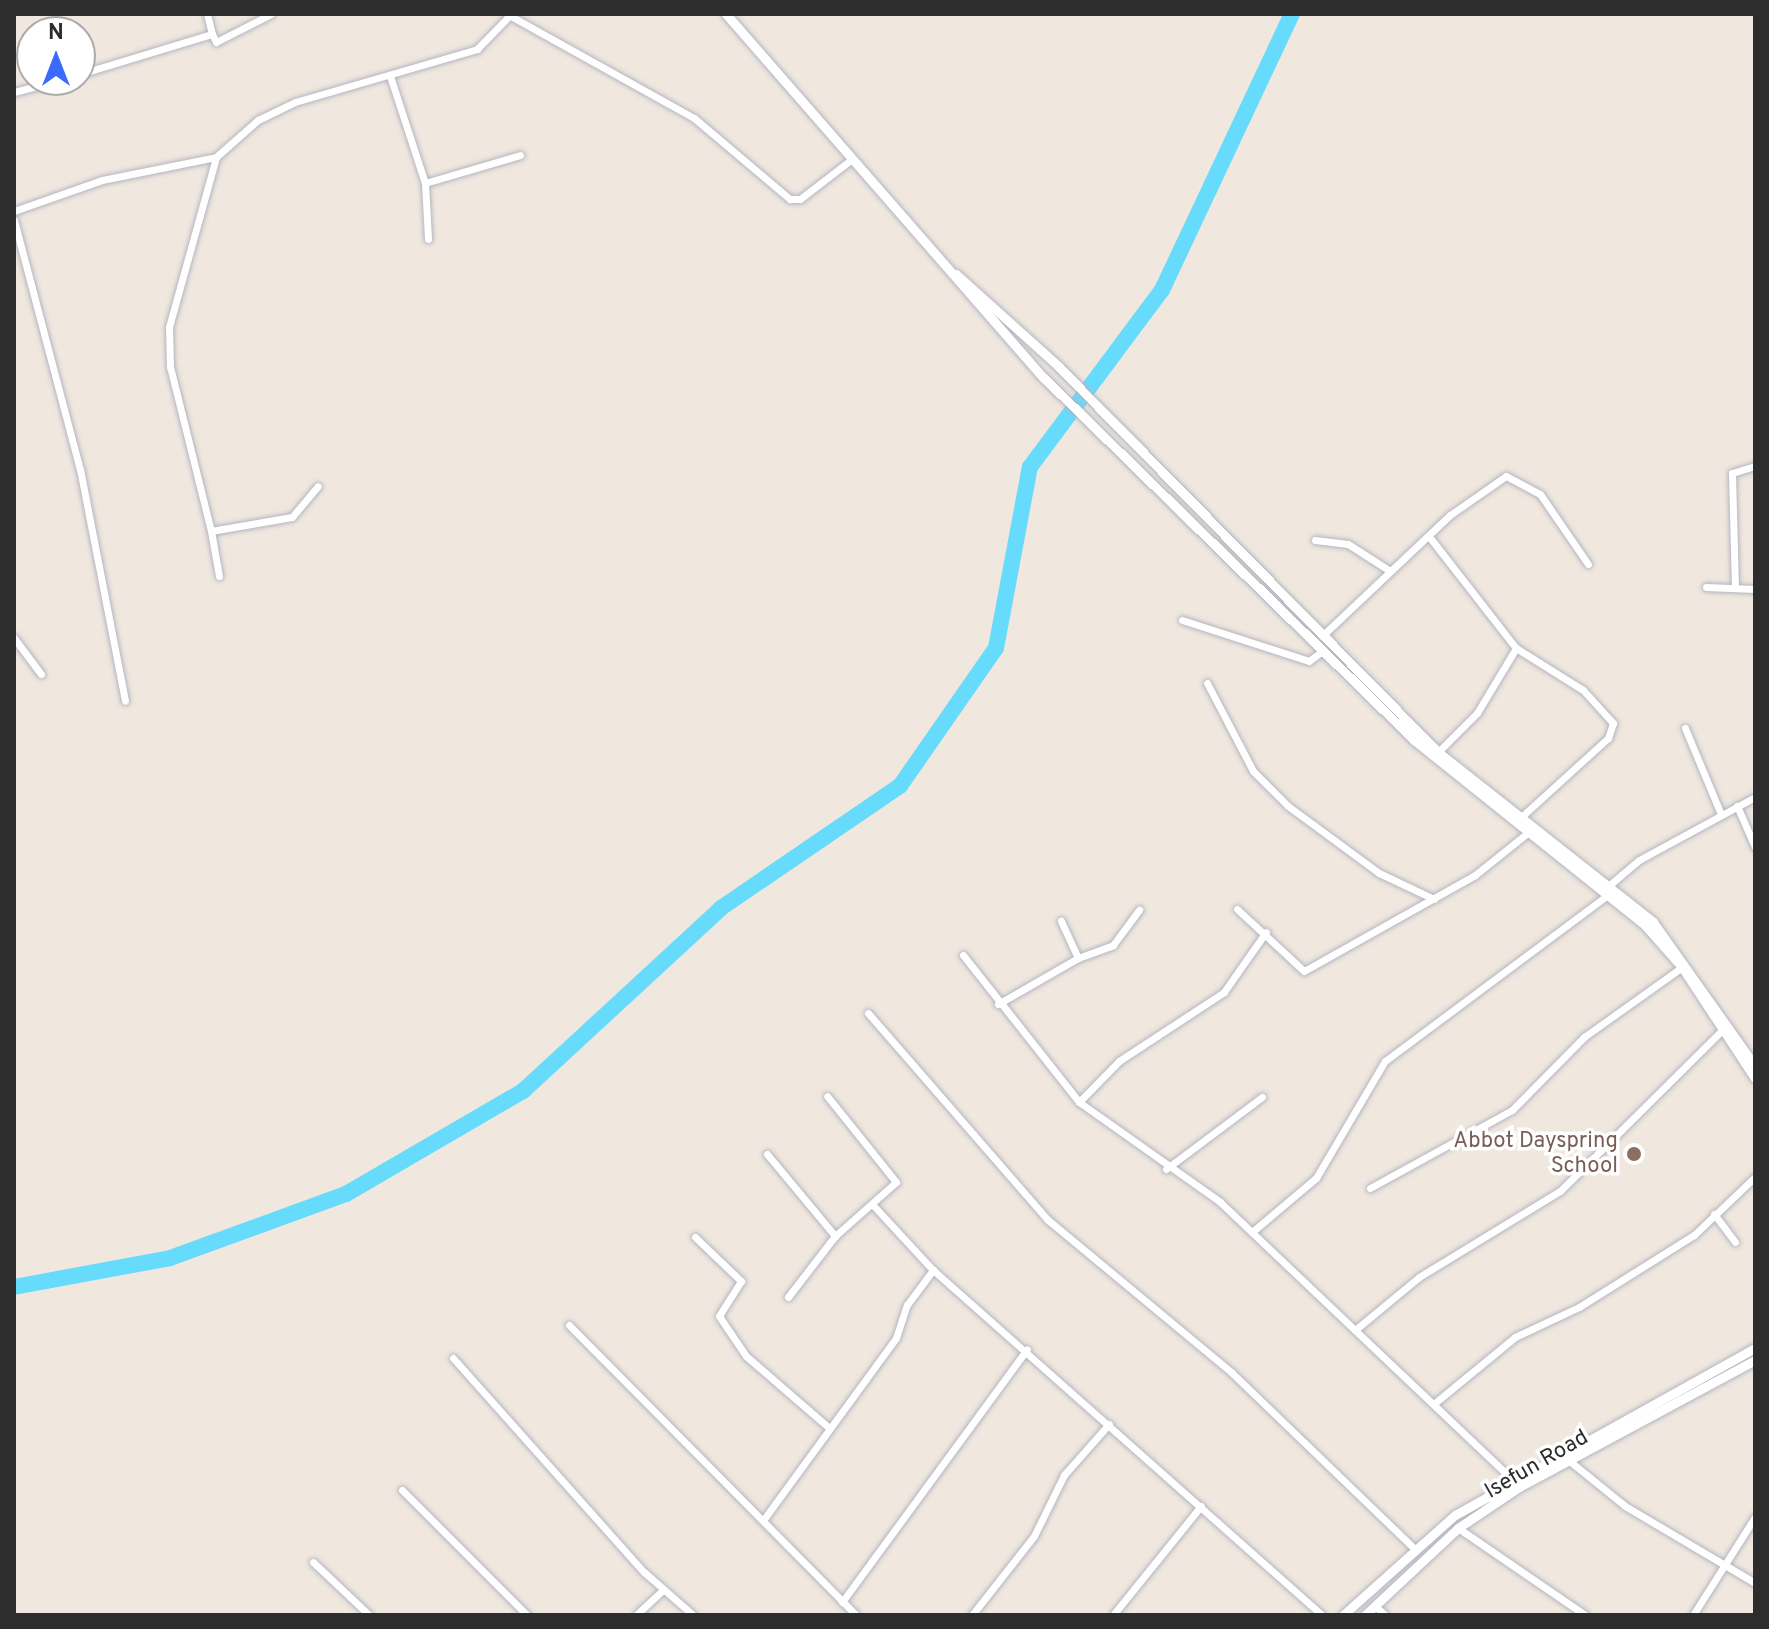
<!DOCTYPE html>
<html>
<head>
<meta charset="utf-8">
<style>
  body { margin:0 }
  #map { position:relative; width:1769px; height:1629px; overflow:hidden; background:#f0e7de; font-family:Overpass,sans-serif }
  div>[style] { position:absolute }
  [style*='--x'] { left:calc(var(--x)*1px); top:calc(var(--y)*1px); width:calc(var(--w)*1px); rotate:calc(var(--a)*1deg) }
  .river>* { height:16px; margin:-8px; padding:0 8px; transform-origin:8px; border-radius:8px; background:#67dbfc }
  .roads { filter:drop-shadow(0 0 2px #b2b6c2) drop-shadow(0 0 2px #b2b6c2) }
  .minor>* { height:7px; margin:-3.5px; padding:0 3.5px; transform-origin:3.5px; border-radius:3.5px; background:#fff }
  .tertiary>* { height:9px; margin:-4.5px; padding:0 4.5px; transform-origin:4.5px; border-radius:4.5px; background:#fff }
  .dots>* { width:22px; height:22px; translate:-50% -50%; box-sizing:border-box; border:4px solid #fff; border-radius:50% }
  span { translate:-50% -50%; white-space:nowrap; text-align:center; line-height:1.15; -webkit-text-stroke:7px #fff; paint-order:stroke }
  .education-label { font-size:22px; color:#785e54 }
  .right { translate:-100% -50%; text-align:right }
  .street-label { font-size:22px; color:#2d2d2d }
  .frame { position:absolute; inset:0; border:16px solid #2d2d2d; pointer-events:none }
  .north { position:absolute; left:16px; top:16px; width:80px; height:80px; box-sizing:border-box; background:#fff; border:2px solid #ababab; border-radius:50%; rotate:0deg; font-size:22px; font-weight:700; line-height:32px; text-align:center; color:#2d2d2d }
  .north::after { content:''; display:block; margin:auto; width:28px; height:36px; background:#3c6aff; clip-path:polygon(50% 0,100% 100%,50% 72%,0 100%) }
</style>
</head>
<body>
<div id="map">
  <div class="river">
    <i style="--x:14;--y:1287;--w:159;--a:-10.5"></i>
    <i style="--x:170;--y:1258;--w:187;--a:-20"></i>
    <i style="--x:346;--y:1194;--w:205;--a:-30.2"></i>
    <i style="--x:523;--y:1091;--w:270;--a:-42.7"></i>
    <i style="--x:721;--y:908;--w:217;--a:-34.3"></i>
    <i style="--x:900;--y:786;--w:168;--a:-55.2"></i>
    <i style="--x:996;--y:648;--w:184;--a:-79.4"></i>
    <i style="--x:1030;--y:467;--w:221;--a:-53.3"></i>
    <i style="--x:1162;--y:290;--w:305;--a:-64.8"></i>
  </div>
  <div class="roads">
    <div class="minor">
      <i style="--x:207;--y:14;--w:21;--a:76"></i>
      <i style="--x:507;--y:14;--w:214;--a:29.1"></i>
      <i style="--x:694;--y:118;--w:126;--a:40.2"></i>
      <i style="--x:790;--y:199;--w:10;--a:0"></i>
      <i style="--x:800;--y:199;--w:66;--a:-37.6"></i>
      <i style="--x:80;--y:74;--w:138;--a:-16.9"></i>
      <i style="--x:212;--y:34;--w:9;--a:63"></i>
      <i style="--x:216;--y:42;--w:62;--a:-27"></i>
      <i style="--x:390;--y:76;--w:113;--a:71.9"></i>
      <i style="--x:425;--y:183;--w:56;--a:86.9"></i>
      <i style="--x:14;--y:92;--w:48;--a:-14.6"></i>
      <i style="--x:425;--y:183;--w:99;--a:-16.4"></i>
      <i style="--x:14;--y:211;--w:93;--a:-19.4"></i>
      <i style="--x:102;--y:180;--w:116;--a:-11.4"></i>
      <i style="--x:14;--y:220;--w:258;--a:75.2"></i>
      <i style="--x:80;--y:469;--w:236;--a:79"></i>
      <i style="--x:211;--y:531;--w:169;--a:-104"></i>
      <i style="--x:170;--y:367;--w:40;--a:-91.4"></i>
      <i style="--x:169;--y:327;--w:176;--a:-74.5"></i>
      <i style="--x:216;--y:157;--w:56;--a:-41.4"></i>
      <i style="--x:258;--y:120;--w:41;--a:-25.9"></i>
      <i style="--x:295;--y:102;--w:190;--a:-16.2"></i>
      <i style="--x:477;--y:49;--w:49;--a:-45.8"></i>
      <i style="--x:1431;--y:539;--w:138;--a:52.1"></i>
      <i style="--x:1516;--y:648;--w:79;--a:32.1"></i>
      <i style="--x:1583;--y:690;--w:45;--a:47.7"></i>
      <i style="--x:1613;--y:723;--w:16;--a:108"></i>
      <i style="--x:1608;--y:738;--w:120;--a:137.7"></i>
      <i style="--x:1315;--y:540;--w:33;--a:7"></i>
      <i style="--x:1348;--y:544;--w:50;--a:32.7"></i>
      <i style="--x:219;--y:576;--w:46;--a:-100.1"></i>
      <i style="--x:211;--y:531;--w:82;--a:-9.8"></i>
      <i style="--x:292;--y:517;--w:40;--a:-50"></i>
      <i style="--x:1706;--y:587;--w:49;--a:2.3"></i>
      <i style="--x:1735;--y:588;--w:115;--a:-91.5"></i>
      <i style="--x:1732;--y:473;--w:24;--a:-17"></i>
      <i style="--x:1182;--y:620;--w:133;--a:17.9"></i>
      <i style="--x:1309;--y:661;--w:15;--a:-37"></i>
      <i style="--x:1322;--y:636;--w:176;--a:-43.4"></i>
      <i style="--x:1450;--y:515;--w:68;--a:-34.9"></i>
      <i style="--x:1506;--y:476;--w:38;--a:28"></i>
      <i style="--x:1540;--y:494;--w:85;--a:55.6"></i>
      <i style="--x:14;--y:638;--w:45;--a:53.1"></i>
      <i style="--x:1207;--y:683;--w:99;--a:62.4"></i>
      <i style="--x:1253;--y:771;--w:49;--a:45"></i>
      <i style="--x:1288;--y:806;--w:113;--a:36.4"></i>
      <i style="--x:1379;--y:873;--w:61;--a:25.3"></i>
      <i style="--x:1685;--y:728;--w:91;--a:67.4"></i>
      <i style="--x:1438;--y:752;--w:55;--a:-45"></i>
      <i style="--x:1477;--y:713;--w:76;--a:-59"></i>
      <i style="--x:1737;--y:806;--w:45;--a:66.3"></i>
      <i style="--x:1606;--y:888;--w:43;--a:-40.3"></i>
      <i style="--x:1639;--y:860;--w:132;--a:-28.5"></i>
      <i style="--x:1237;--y:909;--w:91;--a:42.8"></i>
      <i style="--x:1304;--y:971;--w:196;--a:-29.3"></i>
      <i style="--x:1475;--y:875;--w:64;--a:-38.7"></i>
      <i style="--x:963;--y:955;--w:187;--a:51.7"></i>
      <i style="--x:1079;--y:1102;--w:173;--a:35.3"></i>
      <i style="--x:1220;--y:1202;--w:408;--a:43.5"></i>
      <i style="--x:1078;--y:958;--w:37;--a:-20"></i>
      <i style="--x:1113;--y:945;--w:44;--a:-53.4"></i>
      <i style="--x:998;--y:1004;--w:92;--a:-29.9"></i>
      <i style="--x:1078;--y:958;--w:41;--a:-114.7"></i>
      <i style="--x:868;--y:1013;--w:274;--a:49"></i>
      <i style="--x:1048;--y:1220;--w:239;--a:39.7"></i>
      <i style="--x:1232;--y:1373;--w:252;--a:43.9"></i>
      <i style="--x:1079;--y:1102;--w:57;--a:-45.7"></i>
      <i style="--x:1119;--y:1061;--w:126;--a:-33.3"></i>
      <i style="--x:1224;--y:992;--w:73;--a:-55"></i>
      <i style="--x:767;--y:1154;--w:107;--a:50.3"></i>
      <i style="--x:835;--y:1236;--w:81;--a:-41.5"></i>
      <i style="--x:896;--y:1182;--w:110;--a:-128.7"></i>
      <i style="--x:1166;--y:1169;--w:120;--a:-36.9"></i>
      <i style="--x:1370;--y:1188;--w:162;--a:-28.8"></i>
      <i style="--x:1512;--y:1110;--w:103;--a:-45.4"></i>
      <i style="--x:1584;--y:1037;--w:120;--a:-35.5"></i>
      <i style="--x:872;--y:1204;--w:90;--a:47.3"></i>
      <i style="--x:933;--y:1270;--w:520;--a:41.57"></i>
      <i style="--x:1714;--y:1214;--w:35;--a:53"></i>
      <i style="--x:1252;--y:1232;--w:84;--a:-40.2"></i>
      <i style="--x:1316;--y:1178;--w:136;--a:-59.5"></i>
      <i style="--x:1385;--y:1061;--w:274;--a:-36.7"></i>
      <i style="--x:695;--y:1237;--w:64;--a:43.7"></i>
      <i style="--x:741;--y:1281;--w:41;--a:122.2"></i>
      <i style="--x:719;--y:1316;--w:48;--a:56"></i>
      <i style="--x:746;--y:1356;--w:108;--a:40.9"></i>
      <i style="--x:788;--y:1297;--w:77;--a:-52.4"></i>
      <i style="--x:569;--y:1325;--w:408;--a:45.3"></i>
      <i style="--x:1355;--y:1330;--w:83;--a:-39.6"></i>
      <i style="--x:1419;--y:1277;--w:165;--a:-31.4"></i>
      <i style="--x:1560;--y:1191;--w:230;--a:-44.8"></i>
      <i style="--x:453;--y:1358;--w:287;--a:48.3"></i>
      <i style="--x:644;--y:1572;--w:65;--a:41.3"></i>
      <i style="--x:1436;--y:1402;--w:102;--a:-39.4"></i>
      <i style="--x:1515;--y:1337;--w:71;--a:-25.1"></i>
      <i style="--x:1579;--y:1307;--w:136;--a:-32.1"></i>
      <i style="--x:1694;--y:1235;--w:84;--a:-43.6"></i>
      <i style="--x:1567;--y:1459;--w:75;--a:39"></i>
      <i style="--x:1625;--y:1506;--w:151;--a:30.6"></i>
      <i style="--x:402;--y:1490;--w:177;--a:45"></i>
      <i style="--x:764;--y:1519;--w:224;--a:-53.9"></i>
      <i style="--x:896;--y:1338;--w:35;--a:-72"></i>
      <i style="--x:907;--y:1305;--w:44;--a:-53.4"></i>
      <i style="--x:1458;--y:1528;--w:154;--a:34.4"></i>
      <i style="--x:313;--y:1562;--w:77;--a:43.4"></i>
      <i style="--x:842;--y:1602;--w:313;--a:-53.8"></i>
      <i style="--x:1375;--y:1606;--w:13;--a:42"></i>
      <i style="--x:636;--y:1615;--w:37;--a:-43"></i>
      <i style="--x:972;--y:1615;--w:100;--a:-51.9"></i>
      <i style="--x:1034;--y:1536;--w:68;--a:-63.8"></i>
      <i style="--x:1064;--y:1475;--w:68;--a:-48.6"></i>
      <i style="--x:1113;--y:1615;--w:140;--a:-51.1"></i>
      <i style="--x:1693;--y:1615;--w:116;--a:-57.7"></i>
    </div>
    <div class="tertiary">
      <i style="--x:726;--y:14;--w:483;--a:48.9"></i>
      <i style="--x:1044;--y:378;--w:518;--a:44.37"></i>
      <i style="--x:1414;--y:740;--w:295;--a:38.7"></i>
      <i style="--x:1644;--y:924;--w:57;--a:48.5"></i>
      <i style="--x:1682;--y:967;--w:133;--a:56.7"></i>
      <i style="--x:956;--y:274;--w:137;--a:42"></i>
      <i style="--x:1058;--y:366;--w:542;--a:45.45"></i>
      <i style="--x:1438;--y:752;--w:274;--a:38.3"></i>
      <i style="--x:1653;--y:922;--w:176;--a:54.7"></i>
      <i style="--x:1343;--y:1615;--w:150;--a:-41.8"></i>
      <i style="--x:1455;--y:1515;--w:343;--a:-29.1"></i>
      <i style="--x:1365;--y:1615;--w:127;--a:-43.1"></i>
      <i style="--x:1458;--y:1528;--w:73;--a:-33.9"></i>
      <i style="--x:1519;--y:1487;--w:268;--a:-28.3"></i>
    </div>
  </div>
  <div class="dots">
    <i style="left:1634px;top:1154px;background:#8d6e63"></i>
  </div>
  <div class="education-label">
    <span class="right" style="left:1618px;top:1154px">Abbot Dayspring<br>School</span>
  </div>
  <div class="street-label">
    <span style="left:1537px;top:1465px;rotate:-30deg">Isefun Road</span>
  </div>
  <div class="frame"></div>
  <div class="north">N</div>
</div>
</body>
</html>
